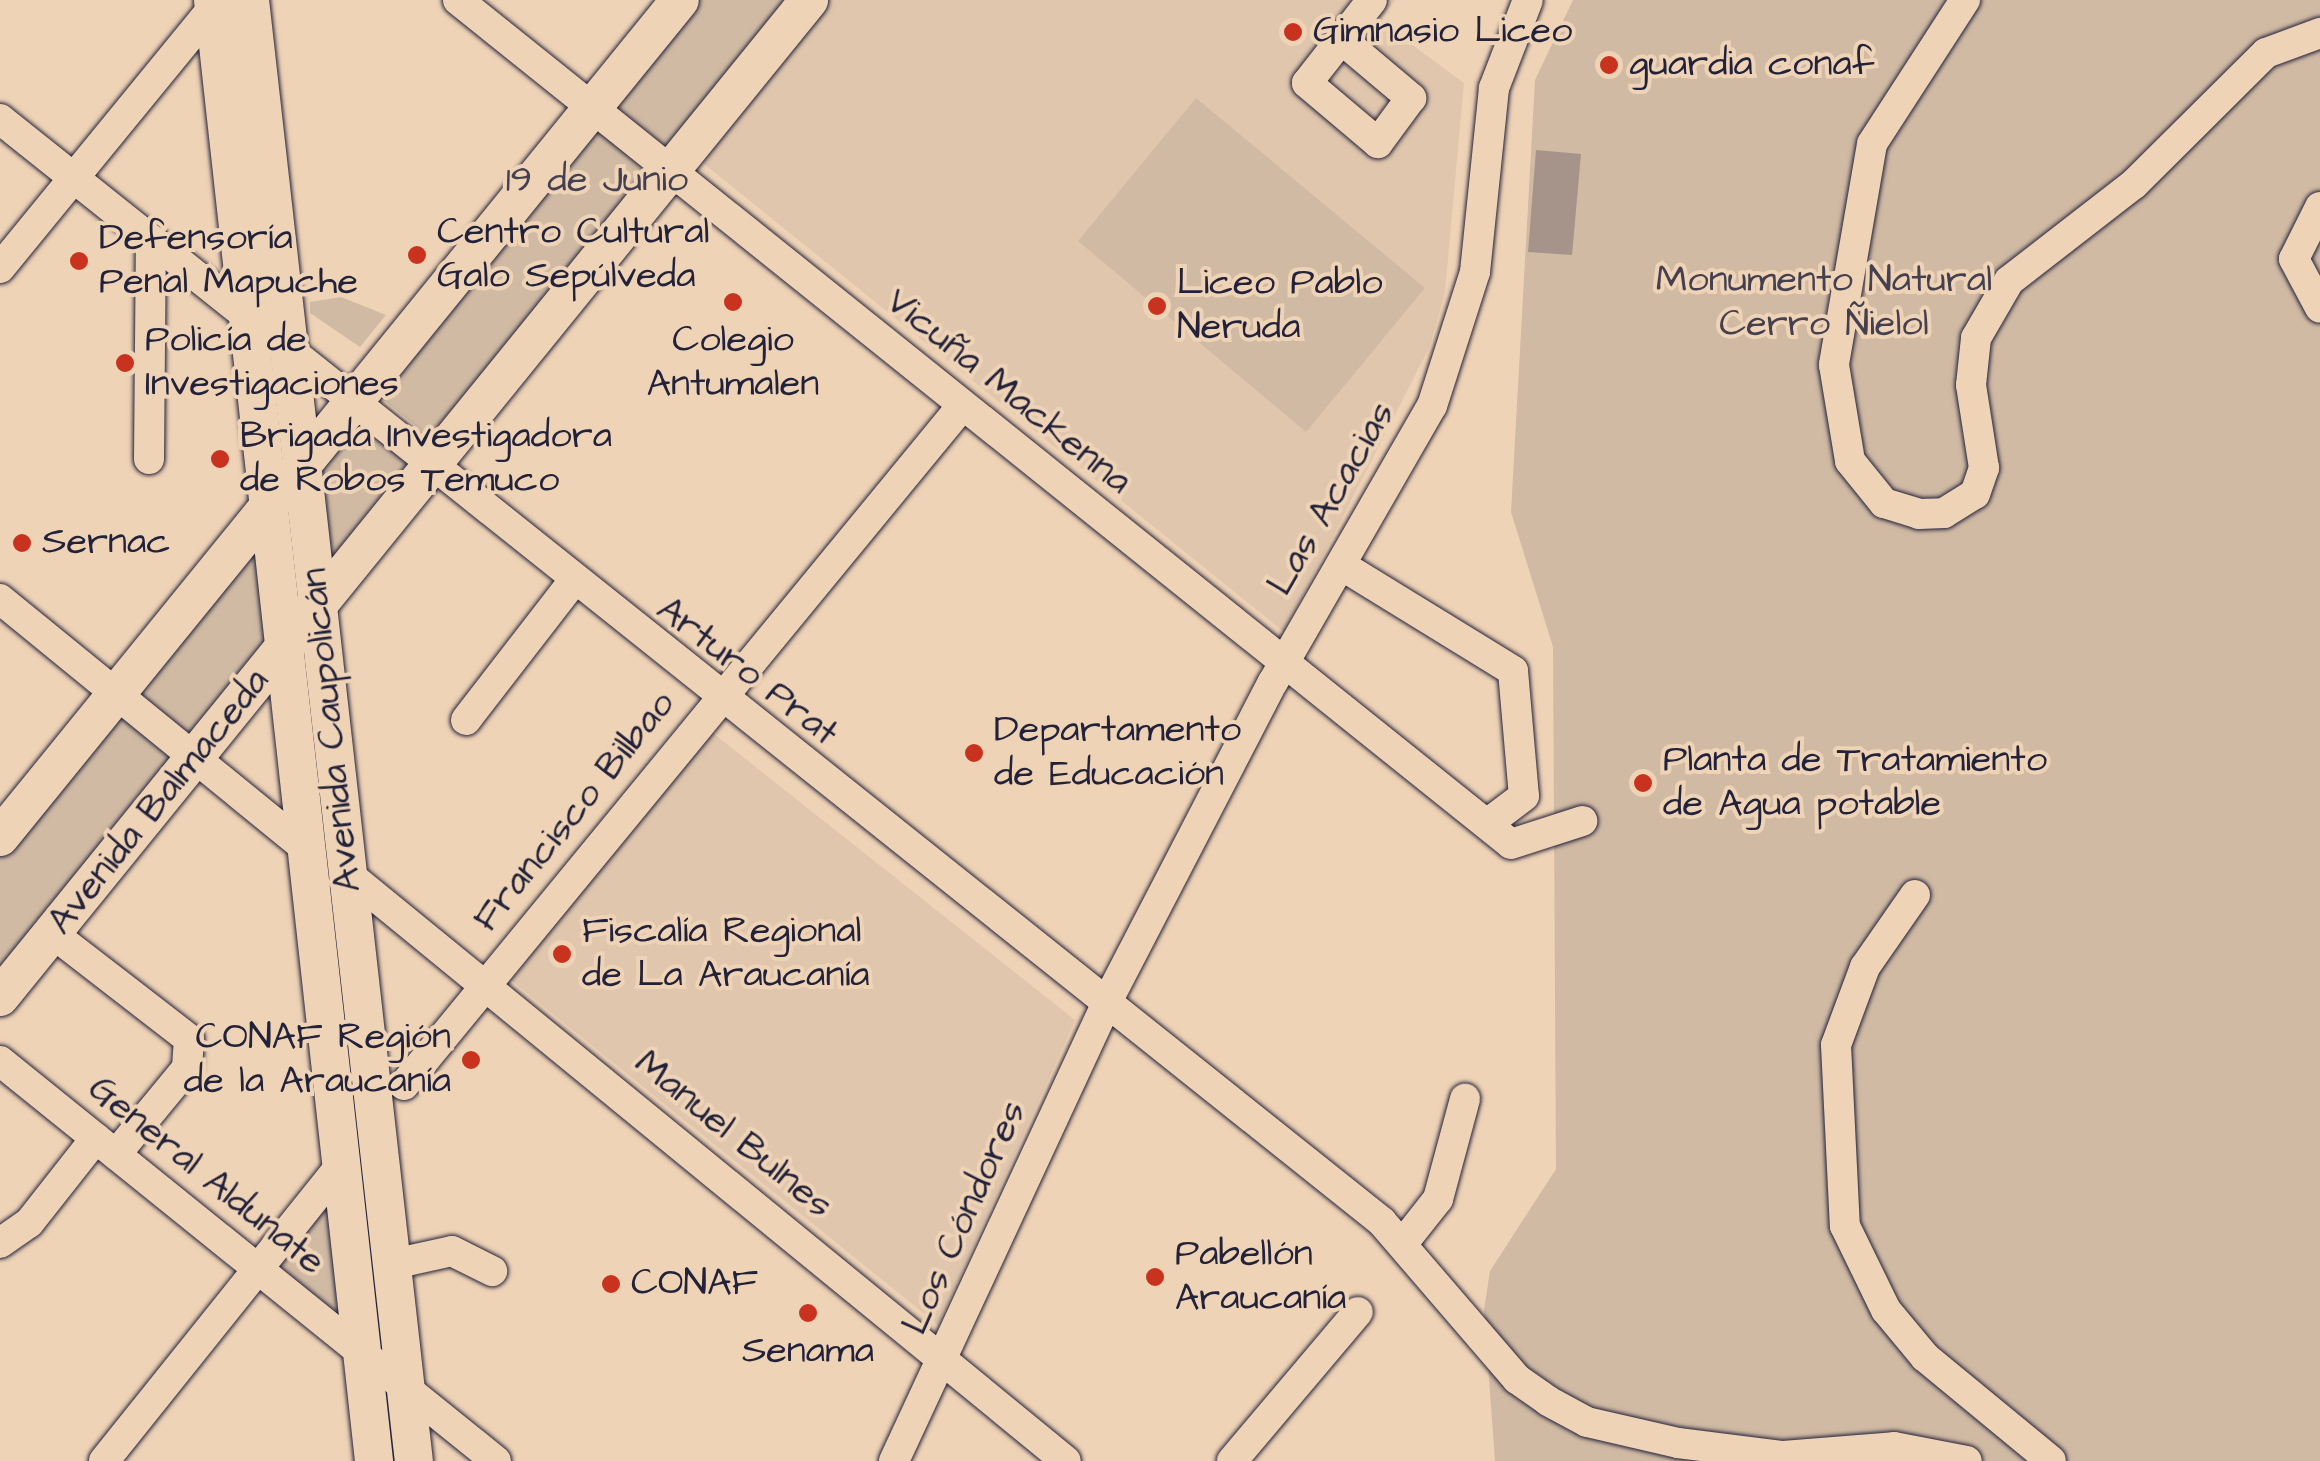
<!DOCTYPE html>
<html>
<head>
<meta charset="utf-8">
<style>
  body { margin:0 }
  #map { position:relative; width:2320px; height:1461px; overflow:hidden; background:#efd3b6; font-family:"Architects Daughter",sans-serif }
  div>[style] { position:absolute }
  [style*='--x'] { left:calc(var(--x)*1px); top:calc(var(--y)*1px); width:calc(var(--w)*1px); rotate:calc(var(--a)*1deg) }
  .built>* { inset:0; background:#e0c6ad }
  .green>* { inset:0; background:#d1baa4 }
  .water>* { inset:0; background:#a6948a }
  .roads { filter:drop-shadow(0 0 2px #22223b) drop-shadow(0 0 2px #22223b) }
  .minor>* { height:30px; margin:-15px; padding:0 15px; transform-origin:15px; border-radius:15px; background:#efd3b6 }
  .major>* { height:38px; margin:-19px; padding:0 19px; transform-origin:19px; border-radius:19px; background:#efd3b6 }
  .dots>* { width:28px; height:28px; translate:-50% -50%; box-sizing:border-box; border:5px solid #efd3b6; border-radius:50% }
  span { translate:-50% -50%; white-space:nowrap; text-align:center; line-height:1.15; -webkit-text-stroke:8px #efd3b6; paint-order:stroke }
  .poi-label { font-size:38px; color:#22223b }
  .left { translate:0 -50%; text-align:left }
  .right { translate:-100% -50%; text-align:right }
  .park-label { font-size:38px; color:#454050 }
  .street-label { font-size:38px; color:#22223b }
</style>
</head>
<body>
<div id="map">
  <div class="built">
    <i style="clip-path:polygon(826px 0,1395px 0,1380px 21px,1464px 83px,1445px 292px,1429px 348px,1284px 632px,698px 159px)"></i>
    <i style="clip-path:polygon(709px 730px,1075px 1020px,938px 1325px,511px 980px)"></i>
  </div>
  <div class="green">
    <i style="clip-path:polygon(691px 0,797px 0,668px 158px,604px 109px)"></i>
    <i style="clip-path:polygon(1573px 0,2320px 0,2320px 1461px,1495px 1461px,1484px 1310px,1490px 1271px,1556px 1169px,1553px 647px,1511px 512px,1535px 80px)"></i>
    <i style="clip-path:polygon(1196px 98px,1425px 288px,1306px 432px,1078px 241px)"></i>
    <i style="clip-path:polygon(591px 119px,660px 173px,438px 444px,375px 393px)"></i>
    <i style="clip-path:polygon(341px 297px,386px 315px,360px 347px,310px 313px,310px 302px)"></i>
    <i style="clip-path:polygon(356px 418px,418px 468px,324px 583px,309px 474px)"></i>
    <i style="clip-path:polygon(265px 524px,278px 647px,192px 743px,130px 694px)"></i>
    <i style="clip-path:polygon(123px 708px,181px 756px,0 986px,0 854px)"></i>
    <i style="clip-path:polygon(336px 1185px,353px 1336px,269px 1264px)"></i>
  </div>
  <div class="water">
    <i style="clip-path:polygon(1536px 150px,1581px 154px,1572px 255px,1528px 252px)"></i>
  </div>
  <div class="roads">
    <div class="minor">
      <i style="--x:458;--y:0;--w:1349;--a:38.71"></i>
      <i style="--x:1511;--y:844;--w:75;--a:-17.9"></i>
      <i style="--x:1965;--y:0;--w:171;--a:122.9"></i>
      <i style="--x:1872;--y:144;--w:224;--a:99.8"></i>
      <i style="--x:1834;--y:365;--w:97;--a:80.5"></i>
      <i style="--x:1850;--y:461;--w:54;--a:51"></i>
      <i style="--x:1884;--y:503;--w:37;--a:17"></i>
      <i style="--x:1919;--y:514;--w:25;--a:-2"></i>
      <i style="--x:1944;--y:513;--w:36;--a:-32"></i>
      <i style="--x:1975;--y:494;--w:28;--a:-71"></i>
      <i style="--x:1984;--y:468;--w:84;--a:-98.9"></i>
      <i style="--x:1971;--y:385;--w:47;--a:-83.9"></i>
      <i style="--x:1976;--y:338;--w:66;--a:-59.9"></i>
      <i style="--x:2009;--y:281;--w:158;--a:-37.8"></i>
      <i style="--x:2134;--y:184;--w:186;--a:-44.8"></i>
      <i style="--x:2266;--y:53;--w:58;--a:-20.3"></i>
      <i style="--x:1341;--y:39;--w:92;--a:40.1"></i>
      <i style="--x:1411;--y:98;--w:56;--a:126.3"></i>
      <i style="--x:1378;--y:143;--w:93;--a:-139.8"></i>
      <i style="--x:1307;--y:83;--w:105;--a:-51.9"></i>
      <i style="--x:0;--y:119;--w:1768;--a:38.59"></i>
      <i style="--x:1382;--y:1222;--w:207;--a:49.3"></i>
      <i style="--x:1517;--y:1379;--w:38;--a:35"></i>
      <i style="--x:1548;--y:1401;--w:44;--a:28.3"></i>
      <i style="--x:1587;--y:1422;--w:93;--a:13"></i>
      <i style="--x:1678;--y:1443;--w:106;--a:7.1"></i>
      <i style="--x:1783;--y:1456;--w:111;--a:-4.6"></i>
      <i style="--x:1894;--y:1447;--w:74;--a:10.9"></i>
      <i style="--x:2320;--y:207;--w:58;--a:116.6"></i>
      <i style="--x:2294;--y:259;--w:55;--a:62"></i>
      <i style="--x:0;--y:268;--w:346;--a:-50.7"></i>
      <i style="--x:149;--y:459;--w:217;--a:-89.5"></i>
      <i style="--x:1341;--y:565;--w:202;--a:31.6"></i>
      <i style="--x:1513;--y:671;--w:125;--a:85"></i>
      <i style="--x:1524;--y:796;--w:46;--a:142.9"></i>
      <i style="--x:0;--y:599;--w:397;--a:39.2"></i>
      <i style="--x:466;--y:720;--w:173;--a:-52.3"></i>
      <i style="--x:348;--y:874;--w:927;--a:39.27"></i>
      <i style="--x:1915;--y:895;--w:88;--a:124.8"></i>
      <i style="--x:1865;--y:967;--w:83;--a:110.4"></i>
      <i style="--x:1836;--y:1045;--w:181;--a:87.2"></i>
      <i style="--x:1845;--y:1226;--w:93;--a:64"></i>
      <i style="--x:1886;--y:1310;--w:61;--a:50.3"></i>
      <i style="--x:1925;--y:1357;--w:163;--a:39.5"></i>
      <i style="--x:52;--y:933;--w:173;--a:37.7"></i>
      <i style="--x:189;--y:1039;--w:29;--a:94"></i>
      <i style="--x:187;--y:1068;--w:112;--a:129.5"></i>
      <i style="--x:0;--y:1061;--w:637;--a:38.88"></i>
      <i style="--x:404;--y:1085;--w:879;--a:-50.59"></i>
      <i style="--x:1404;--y:1242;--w:55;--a:-51.7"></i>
      <i style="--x:1438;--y:1199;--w:104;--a:-74.9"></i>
      <i style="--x:0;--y:1243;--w:35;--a:-35"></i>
      <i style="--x:29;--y:1223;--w:108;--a:-51.8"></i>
      <i style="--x:393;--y:1264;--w:60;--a:-12.4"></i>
      <i style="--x:452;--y:1251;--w:45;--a:26.6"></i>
      <i style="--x:104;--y:1461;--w:379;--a:-51.3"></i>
      <i style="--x:894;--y:1461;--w:513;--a:-65.08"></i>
      <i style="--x:1110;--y:996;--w:354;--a:-62.6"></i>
      <i style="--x:1273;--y:682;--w:319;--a:-60.1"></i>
      <i style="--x:1432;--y:406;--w:141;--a:-72.2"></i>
      <i style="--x:1475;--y:272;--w:185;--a:-84.1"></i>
      <i style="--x:1494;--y:88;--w:94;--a:-68.9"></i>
      <i style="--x:1232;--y:1461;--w:195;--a:-49.8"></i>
    </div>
    <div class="major">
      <i style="--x:213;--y:0;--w:1470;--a:83.71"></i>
      <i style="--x:250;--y:0;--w:1470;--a:83.6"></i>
      <i style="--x:0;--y:837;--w:1078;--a:-50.91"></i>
      <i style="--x:0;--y:997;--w:1284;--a:-50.94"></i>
    </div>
  </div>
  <div class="dots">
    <i style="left:1293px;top:32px;background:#c8321e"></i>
    <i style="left:1609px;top:65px;background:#c8321e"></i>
    <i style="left:417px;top:255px;background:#c8321e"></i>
    <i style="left:79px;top:261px;background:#c8321e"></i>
    <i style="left:733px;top:302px;background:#c8321e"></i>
    <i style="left:1157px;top:306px;background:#c8321e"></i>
    <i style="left:125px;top:363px;background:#c8321e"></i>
    <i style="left:220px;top:459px;background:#c8321e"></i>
    <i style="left:22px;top:543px;background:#c8321e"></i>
    <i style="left:974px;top:753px;background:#c8321e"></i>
    <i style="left:1643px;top:783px;background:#c8321e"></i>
    <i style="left:562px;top:954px;background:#c8321e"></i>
    <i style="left:471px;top:1060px;background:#c8321e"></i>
    <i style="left:1155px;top:1277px;background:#c8321e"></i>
    <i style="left:611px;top:1284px;background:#c8321e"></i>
    <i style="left:808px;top:1313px;background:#c8321e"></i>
  </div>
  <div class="poi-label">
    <span class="left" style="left:1313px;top:32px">Gimnasio Liceo</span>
    <span class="left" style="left:1629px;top:65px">guardia conaf</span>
    <span class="left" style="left:437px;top:255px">Centro Cultural<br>Galo Sepúlveda</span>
    <span class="left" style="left:99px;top:261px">Defensoría<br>Penal Mapuche</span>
    <span class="left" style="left:1177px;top:306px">Liceo Pablo<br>Neruda</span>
    <span class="left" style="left:145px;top:363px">Policía de<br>Investigaciones</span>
    <span style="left:733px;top:363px">Colegio<br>Antumalen</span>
    <span class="left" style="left:240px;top:459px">Brigada Investigadora<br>de Robos Temuco</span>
    <span class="left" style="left:42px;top:543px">Sernac</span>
    <span class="left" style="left:994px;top:753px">Departamento<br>de Educación</span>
    <span class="left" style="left:1663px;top:783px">Planta de Tratamiento<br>de Agua potable</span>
    <span class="left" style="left:582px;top:954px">Fiscalía Regional<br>de La Araucanía</span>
    <span class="right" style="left:451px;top:1060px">CONAF Región<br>de la Araucanía</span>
    <span class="left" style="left:1175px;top:1277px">Pabellón<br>Araucanía</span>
    <span class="left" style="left:631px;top:1284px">CONAF</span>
    <span style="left:808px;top:1352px">Senama</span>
  </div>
  <div class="park-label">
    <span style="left:597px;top:181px">19 de Junio</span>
    <span style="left:1824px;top:303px">Monumento Natural<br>Cerro Ñielol</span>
  </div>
  <div class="street-label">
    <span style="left:1008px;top:392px;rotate:39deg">Vicuña Mackenna</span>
    <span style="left:1332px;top:499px;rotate:-60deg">Las Acacias</span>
    <span style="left:747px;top:672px;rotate:38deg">Arturo Prat</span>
    <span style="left:332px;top:730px;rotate:-96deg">Avenida Caupolicán</span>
    <span style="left:159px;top:802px;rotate:-51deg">Avenida Balmaceda</span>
    <span style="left:575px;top:812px;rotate:-51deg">Francisco Bilbao</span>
    <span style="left:733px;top:1135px;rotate:39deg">Manuel Bulnes</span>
    <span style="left:206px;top:1176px;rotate:39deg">General Aldunate</span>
    <span style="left:965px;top:1218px;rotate:-66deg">Los Cóndores</span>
  </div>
</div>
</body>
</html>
